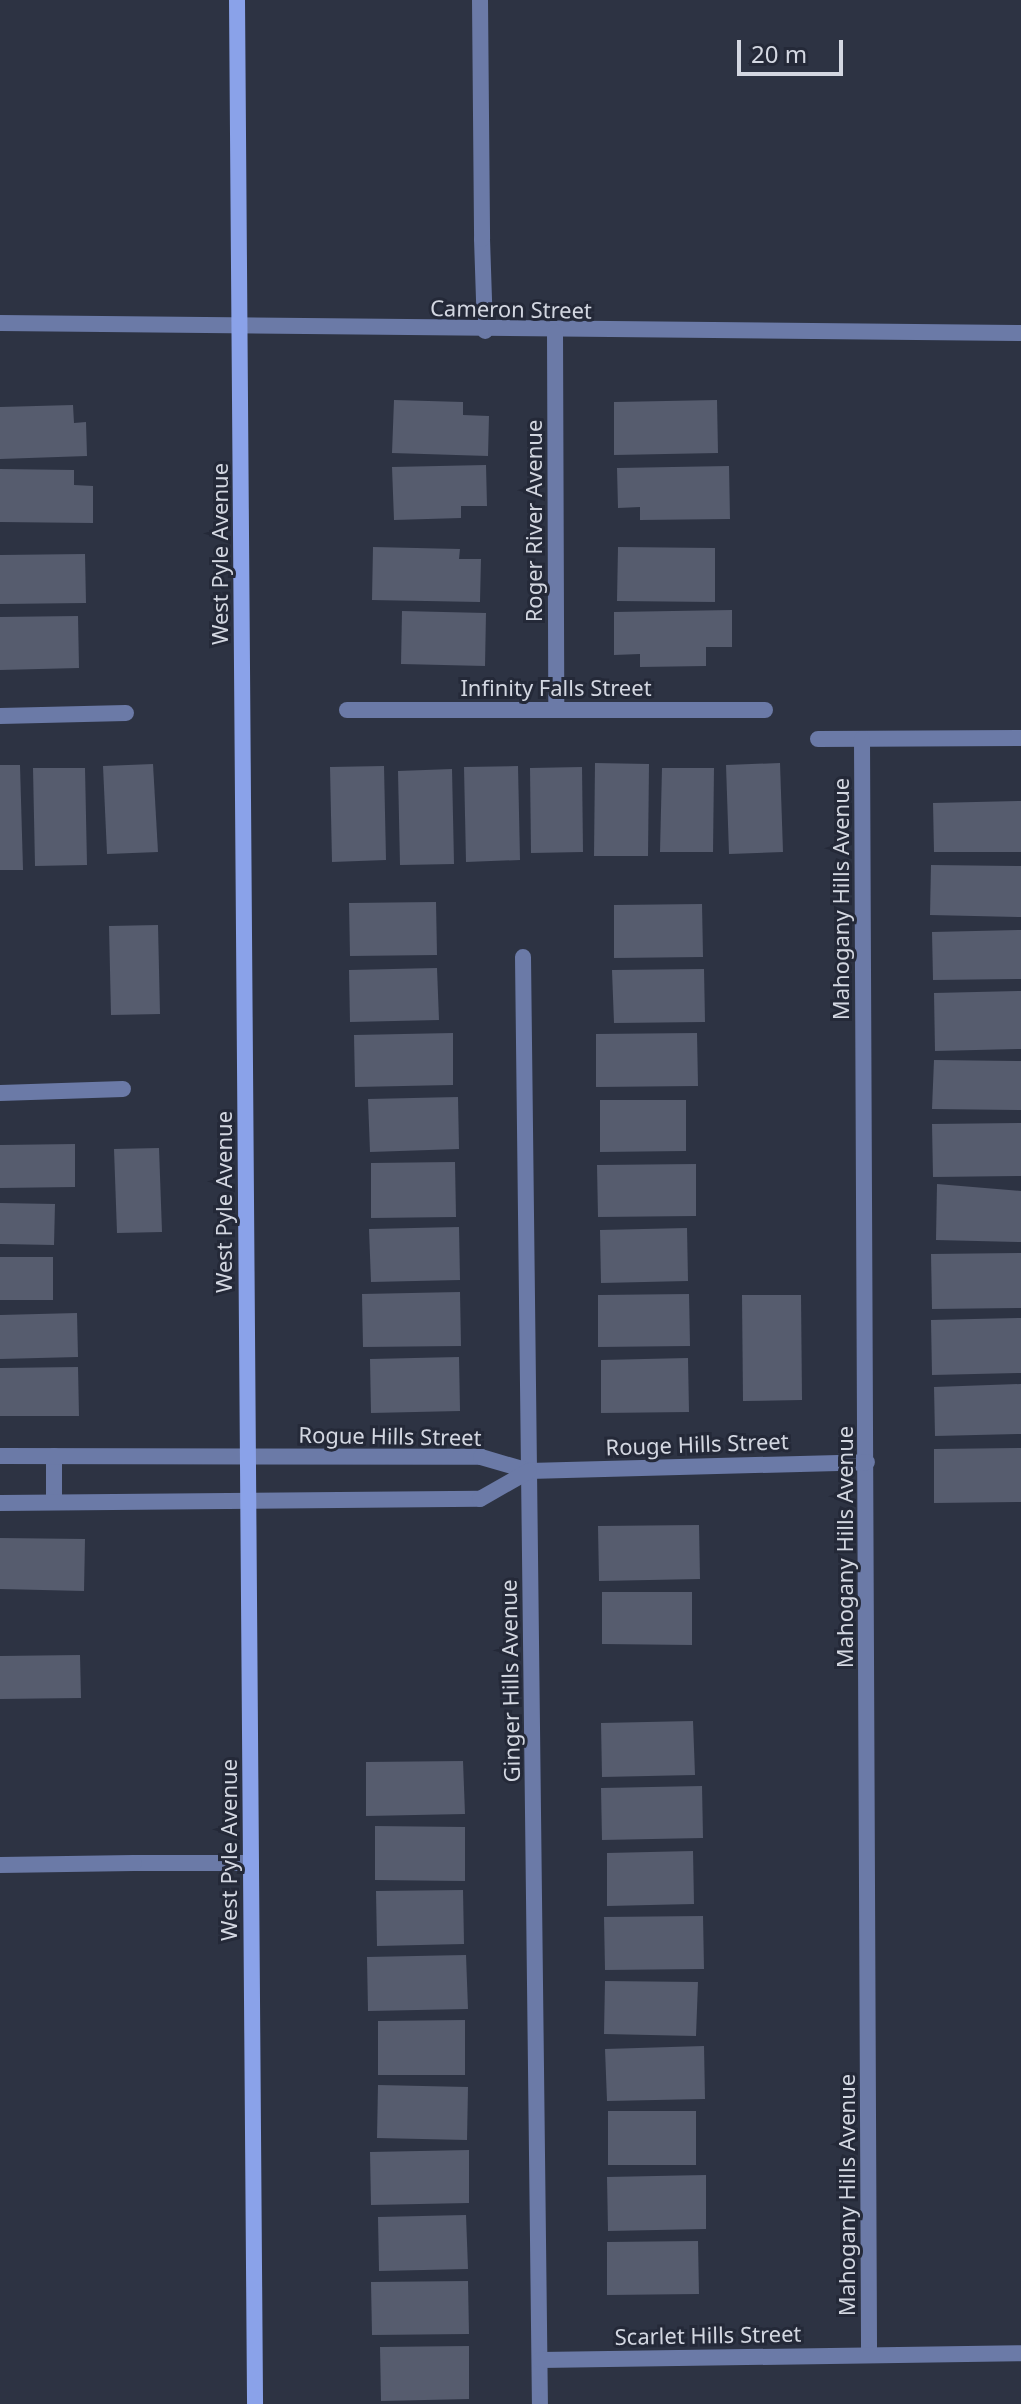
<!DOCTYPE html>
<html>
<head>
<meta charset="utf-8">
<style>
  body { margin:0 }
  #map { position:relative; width:1021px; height:2404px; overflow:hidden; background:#2d3343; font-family:"Noto Sans",sans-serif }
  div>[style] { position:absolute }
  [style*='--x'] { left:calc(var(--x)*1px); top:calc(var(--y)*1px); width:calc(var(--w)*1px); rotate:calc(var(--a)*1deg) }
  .building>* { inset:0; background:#565c6e }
  .lane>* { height:16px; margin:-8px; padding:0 8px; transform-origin:8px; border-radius:8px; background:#6b7aa7 }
  .street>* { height:16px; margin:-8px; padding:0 8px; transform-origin:8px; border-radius:8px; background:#6b7aa7 }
  .secondary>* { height:16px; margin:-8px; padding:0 8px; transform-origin:8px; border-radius:8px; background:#8aa2e9 }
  span { translate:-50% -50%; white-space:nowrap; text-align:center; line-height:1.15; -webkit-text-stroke:6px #242938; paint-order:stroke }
  .street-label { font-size:22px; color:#d3d7e1 }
  .scale { position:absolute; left:737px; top:40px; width:106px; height:36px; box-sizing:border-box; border:4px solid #d3d7e1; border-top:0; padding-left:10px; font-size:24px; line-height:28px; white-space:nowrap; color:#d3d7e1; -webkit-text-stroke:6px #242938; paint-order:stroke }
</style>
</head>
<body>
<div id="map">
  <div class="building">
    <i style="clip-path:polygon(394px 400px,463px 402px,463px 415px,489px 416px,488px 456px,392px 453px)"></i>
    <i style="clip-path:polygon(717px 400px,718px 453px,614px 455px,614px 402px)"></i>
    <i style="clip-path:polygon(73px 405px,74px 423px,86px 422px,87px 456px,0 459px,0 407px)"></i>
    <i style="clip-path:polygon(486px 465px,487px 506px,461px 506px,461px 518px,394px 520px,392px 467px)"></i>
    <i style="clip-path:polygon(729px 466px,730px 519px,640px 520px,640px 507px,618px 508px,617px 468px)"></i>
    <i style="clip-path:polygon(0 469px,74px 470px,74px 485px,93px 486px,93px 523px,0 522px)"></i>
    <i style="clip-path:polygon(373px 547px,460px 549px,459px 559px,481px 559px,480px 602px,372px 600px)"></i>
    <i style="clip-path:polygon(618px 547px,715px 548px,715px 602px,617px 601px)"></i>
    <i style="clip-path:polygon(85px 554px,86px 603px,0 604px,0 555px)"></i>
    <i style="clip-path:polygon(732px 610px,732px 647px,706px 647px,706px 666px,640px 667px,640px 654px,614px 655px,614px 612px)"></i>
    <i style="clip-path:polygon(402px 611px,486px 613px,485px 666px,401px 664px)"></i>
    <i style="clip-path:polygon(78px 616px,79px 668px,0 670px,0 617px)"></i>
    <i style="clip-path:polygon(595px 763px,649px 764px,648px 856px,594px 856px)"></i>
    <i style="clip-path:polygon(780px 763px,783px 852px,729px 854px,726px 765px)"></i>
    <i style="clip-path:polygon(153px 764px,158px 852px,107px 854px,103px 766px)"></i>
    <i style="clip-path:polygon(0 765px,20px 765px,23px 870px,0 870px)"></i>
    <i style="clip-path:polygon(384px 766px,386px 860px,332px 862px,330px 767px)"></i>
    <i style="clip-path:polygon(518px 766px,520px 860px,466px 862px,464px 767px)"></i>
    <i style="clip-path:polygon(582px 767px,583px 852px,531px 853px,530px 768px)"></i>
    <i style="clip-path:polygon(33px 768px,85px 768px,87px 865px,35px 866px)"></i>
    <i style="clip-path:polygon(662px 768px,714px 768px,713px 852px,660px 852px)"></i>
    <i style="clip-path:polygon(452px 769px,454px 864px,400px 865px,398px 771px)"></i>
    <i style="clip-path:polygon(1021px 801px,1021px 852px,934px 852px,933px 803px)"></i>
    <i style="clip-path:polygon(931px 865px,1021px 866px,1021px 917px,930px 915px)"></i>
    <i style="clip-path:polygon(436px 902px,437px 955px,350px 956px,349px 903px)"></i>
    <i style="clip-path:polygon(702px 904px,703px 957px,614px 958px,614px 905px)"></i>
    <i style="clip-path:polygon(158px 925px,160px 1014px,111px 1015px,109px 926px)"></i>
    <i style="clip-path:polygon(1021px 930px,1021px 979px,933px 980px,932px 932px)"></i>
    <i style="clip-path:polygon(437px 968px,439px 1020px,350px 1022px,349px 970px)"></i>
    <i style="clip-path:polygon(704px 969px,705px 1022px,614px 1023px,612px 970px)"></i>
    <i style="clip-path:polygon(1021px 991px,1021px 1049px,935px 1051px,934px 993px)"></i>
    <i style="clip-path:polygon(453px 1033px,453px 1085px,355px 1087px,354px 1035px)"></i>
    <i style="clip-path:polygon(697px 1033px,698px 1086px,596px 1087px,596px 1034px)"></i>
    <i style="clip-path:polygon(934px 1060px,1021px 1061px,1021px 1110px,932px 1109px)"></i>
    <i style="clip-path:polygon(458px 1097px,459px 1149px,370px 1152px,368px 1099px)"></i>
    <i style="clip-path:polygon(600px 1100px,686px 1100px,686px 1151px,600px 1152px)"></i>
    <i style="clip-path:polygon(1021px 1123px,1021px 1176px,933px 1177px,932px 1124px)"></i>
    <i style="clip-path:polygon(75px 1144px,75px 1187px,0 1188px,0 1145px)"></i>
    <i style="clip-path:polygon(159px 1148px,162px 1232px,117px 1233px,114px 1149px)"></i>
    <i style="clip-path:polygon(455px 1162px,456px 1217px,371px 1218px,371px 1163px)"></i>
    <i style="clip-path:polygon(696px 1164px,696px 1216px,598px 1217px,597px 1165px)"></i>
    <i style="clip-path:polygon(937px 1184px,1021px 1191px,1021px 1242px,936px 1240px)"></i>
    <i style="clip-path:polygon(0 1203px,55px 1204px,54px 1245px,0 1244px)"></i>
    <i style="clip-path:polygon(459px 1227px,460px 1280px,371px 1282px,369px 1229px)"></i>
    <i style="clip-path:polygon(687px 1228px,688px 1281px,601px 1283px,600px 1230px)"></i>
    <i style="clip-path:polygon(1021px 1253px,1021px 1308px,932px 1309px,931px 1254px)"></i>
    <i style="clip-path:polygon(0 1257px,53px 1257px,53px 1300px,0 1300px)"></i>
    <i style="clip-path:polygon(460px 1292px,461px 1346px,363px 1347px,362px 1294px)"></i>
    <i style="clip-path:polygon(689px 1294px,690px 1346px,598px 1347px,598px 1295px)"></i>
    <i style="clip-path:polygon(742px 1295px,801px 1295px,802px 1400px,743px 1401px)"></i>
    <i style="clip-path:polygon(77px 1313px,78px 1357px,0 1359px,0 1315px)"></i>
    <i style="clip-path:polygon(1021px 1318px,1021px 1373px,932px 1375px,931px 1320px)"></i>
    <i style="clip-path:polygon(459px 1357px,460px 1411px,371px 1413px,370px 1359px)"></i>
    <i style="clip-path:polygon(688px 1358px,689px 1412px,601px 1413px,601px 1360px)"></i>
    <i style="clip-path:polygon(78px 1367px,79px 1416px,0 1416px,0 1368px)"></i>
    <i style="clip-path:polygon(1021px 1384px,1021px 1434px,935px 1436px,934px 1387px)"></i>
    <i style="clip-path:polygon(1021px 1448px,1021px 1502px,934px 1503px,934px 1449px)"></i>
    <i style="clip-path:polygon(699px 1525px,700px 1579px,599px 1581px,598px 1526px)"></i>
    <i style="clip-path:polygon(0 1538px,85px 1539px,84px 1591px,0 1589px)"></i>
    <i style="clip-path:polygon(602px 1592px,692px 1592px,692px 1645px,602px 1644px)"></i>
    <i style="clip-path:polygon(80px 1655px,81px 1698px,0 1699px,0 1656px)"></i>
    <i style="clip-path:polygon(693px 1721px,695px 1775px,602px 1777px,601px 1723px)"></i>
    <i style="clip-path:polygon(463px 1761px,465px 1814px,366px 1816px,366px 1762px)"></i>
    <i style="clip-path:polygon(702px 1786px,703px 1838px,602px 1840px,601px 1788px)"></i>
    <i style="clip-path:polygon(375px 1826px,465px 1827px,465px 1881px,375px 1880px)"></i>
    <i style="clip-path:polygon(693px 1851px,694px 1904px,607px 1906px,607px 1853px)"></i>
    <i style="clip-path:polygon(463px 1890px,464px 1944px,377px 1946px,376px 1891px)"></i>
    <i style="clip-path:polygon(703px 1916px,704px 1969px,605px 1970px,604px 1917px)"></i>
    <i style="clip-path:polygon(466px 1955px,468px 2009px,368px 2011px,367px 1957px)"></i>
    <i style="clip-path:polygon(605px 1981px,698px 1982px,696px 2036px,604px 2034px)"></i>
    <i style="clip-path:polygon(465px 2020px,465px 2075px,378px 2075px,378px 2021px)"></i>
    <i style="clip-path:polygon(704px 2046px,705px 2099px,607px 2101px,605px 2049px)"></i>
    <i style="clip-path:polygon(378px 2085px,468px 2087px,467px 2140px,377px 2138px)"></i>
    <i style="clip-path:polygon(608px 2111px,696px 2111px,696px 2165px,608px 2165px)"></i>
    <i style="clip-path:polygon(469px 2150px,469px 2203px,371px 2205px,370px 2152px)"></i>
    <i style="clip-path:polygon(706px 2175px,706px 2229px,608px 2231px,607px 2177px)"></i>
    <i style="clip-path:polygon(466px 2215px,468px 2269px,379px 2271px,378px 2217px)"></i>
    <i style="clip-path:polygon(698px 2241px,699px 2294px,607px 2295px,607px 2242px)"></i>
    <i style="clip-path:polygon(468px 2281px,469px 2334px,372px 2335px,371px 2282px)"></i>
    <i style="clip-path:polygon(469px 2346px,469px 2399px,381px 2401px,380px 2347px)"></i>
  </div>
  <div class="lane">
    <i style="--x:482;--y:239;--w:92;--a:88.1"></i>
    <i style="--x:54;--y:1456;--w:46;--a:90"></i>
    <i style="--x:134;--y:1863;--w:117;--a:0"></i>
  </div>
  <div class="street">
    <i style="--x:480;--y:0;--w:239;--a:89.5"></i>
    <i style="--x:0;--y:323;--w:1021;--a:0.56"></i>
    <i style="--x:555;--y:332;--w:378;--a:89.8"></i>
    <i style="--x:347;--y:710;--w:418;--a:0"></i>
    <i style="--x:0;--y:716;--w:126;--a:-1.4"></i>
    <i style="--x:818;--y:739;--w:203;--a:-0.3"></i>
    <i style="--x:862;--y:739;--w:1616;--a:89.75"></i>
    <i style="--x:523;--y:957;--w:1447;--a:89.33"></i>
    <i style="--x:0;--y:1093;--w:123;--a:-1.9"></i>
    <i style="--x:0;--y:1456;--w:481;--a:0.1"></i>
    <i style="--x:481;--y:1457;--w:50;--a:16.3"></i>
    <i style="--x:529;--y:1471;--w:338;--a:-1.5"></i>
    <i style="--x:0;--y:1503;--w:480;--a:-0.5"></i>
    <i style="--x:480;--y:1499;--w:56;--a:-29.7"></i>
    <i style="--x:0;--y:1865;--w:134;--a:-0.9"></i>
    <i style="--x:540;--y:2360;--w:481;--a:-0.8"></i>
  </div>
  <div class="secondary">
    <i style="--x:237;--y:0;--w:2404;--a:89.57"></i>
  </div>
  <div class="street-label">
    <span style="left:511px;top:309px;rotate:1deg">Cameron Street</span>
    <span style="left:534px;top:521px;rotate:-90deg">Roger River Avenue</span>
    <span style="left:220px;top:554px;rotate:-90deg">West Pyle Avenue</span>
    <span style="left:556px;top:688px">Infinity Falls Street</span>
    <span style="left:841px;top:899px;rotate:-90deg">Mahogany Hills Avenue</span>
    <span style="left:224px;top:1202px;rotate:-90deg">West Pyle Avenue</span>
    <span style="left:390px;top:1436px;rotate:1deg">Rogue Hills Street</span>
    <span style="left:697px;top:1444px;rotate:-2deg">Rouge Hills Street</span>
    <span style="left:845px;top:1547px;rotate:-90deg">Mahogany Hills Avenue</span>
    <span style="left:510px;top:1681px;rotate:-91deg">Ginger Hills Avenue</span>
    <span style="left:229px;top:1850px;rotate:-90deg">West Pyle Avenue</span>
    <span style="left:847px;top:2195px;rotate:-90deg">Mahogany Hills Avenue</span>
    <span style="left:708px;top:2335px;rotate:-1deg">Scarlet Hills Street</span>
  </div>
  <div class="scale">20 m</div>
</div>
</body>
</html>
